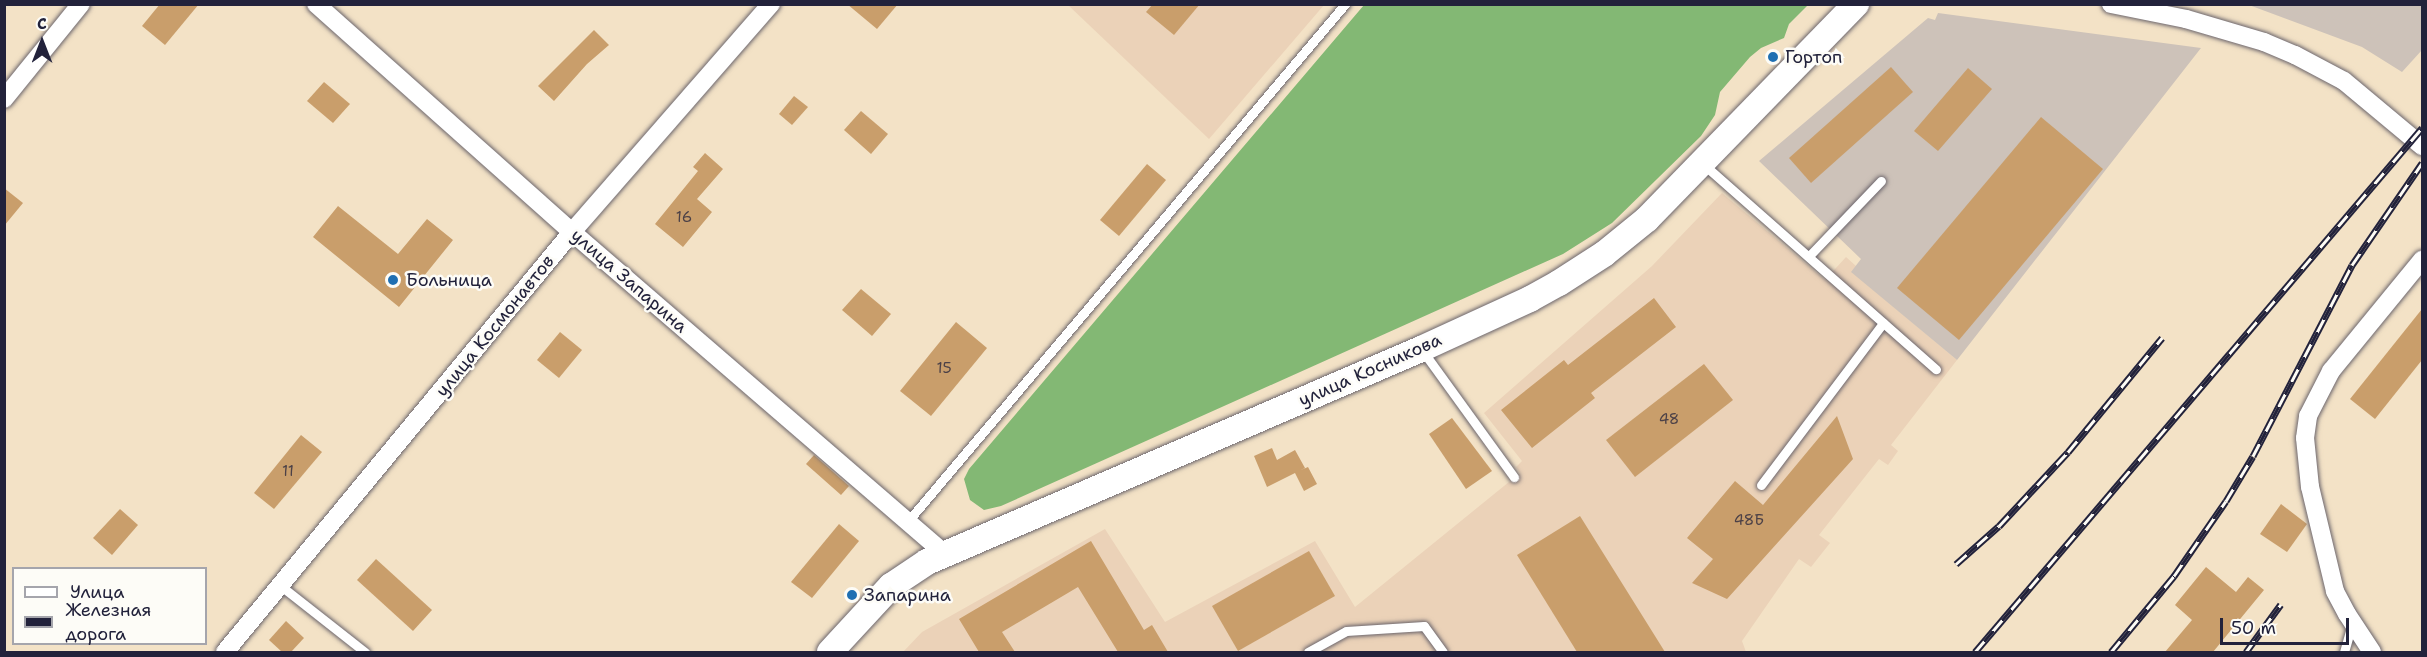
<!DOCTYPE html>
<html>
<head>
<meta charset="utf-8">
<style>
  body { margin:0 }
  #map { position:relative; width:2427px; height:657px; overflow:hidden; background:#f3e2c6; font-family:"Shantell Sans",sans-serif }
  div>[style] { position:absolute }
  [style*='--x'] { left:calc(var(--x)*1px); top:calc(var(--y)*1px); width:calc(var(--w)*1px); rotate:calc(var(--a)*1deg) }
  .built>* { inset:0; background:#ebd2b8 }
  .industrial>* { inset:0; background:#cdc2b9 }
  .forest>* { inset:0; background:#83b874 }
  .building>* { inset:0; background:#c99e6b }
  .roads { filter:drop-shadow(0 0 2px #6b656c) drop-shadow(0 0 2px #6b656c) }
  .lane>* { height:9px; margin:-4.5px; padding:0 4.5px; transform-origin:4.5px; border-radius:4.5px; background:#fff }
  .street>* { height:18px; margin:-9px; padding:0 9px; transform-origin:9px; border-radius:9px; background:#fff }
  .secondary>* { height:26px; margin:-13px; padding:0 13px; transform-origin:13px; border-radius:13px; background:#fff }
  .rail>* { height:7px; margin-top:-3.5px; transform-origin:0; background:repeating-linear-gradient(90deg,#fdfcf7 0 14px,#22223b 0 28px); box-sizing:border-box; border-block:2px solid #22223b }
  .dots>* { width:16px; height:16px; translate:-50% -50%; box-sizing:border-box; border:3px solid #fdfcf7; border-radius:50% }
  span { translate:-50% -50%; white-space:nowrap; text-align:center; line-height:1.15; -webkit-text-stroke:5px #fdfcf7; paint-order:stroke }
  .number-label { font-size:15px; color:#4c4147 }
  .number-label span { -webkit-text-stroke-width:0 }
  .poi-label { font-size:18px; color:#22223b }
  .left { translate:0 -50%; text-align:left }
  .street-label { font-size:18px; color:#22223b }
  .frame { position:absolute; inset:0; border:6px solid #22223b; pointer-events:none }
  .legend { position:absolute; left:12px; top:567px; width:195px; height:78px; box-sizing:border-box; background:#fdfcf7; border:2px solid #a5a5ac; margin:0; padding:8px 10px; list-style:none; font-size:18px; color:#22223b }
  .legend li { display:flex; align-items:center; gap:12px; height:30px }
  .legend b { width:30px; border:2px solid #a5a5ac }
  .north { position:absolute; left:12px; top:12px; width:60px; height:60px; -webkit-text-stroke:4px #fdfcf7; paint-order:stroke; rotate:0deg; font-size:16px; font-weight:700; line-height:24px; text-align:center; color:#22223b }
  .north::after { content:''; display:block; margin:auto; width:21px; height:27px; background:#22223b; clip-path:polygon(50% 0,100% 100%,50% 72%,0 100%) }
  .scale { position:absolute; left:2220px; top:618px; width:129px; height:27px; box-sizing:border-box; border:3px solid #22223b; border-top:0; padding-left:8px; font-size:18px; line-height:21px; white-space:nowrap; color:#22223b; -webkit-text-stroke:4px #fdfcf7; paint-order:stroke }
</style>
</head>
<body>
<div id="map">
  <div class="built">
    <i style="clip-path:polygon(1068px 5px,1324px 5px,1209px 139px)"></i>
    <i style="clip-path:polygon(1722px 193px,1825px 280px,1846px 257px,1856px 266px,1852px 272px,1957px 360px,1891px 445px,1898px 451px,1888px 465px,1879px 459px,1819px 535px,1830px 543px,1811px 567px,1799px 559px,1742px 641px,1746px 652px,903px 652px,922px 632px,1105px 529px,1165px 622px,1315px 541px,1355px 607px,1520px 473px,1516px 467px,1522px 461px,1484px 413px,1652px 266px)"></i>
  </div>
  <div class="industrial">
    <i style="clip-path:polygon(2249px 5px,2422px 5px,2422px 50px,2402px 72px,2362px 47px)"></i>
    <i style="clip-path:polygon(1938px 13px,2201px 48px,1957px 360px,1851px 272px,1861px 259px,1759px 161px,1928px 18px,1935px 20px)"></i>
  </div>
  <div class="forest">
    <i style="clip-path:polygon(1364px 5px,1808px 5px,1789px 24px,1784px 38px,1761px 48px,1750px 57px,1720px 92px,1715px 115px,1701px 136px,1612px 223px,1563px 254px,1001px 506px,984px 510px,970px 500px,964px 479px,969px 469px)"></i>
  </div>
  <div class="building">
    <i style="clip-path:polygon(160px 4px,199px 4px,165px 45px,142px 26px)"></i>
    <i style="clip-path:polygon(847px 4px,898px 4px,877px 29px)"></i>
    <i style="clip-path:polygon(1153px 4px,1200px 4px,1174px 35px,1146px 12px)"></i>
    <i style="clip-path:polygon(594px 30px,609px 45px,587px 64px,554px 101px,538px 86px)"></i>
    <i style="clip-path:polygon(1891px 67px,1913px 92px,1811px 183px,1789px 158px)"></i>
    <i style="clip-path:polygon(1968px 68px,1992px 89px,1938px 151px,1914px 131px)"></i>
    <i style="clip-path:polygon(324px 82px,350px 104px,333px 123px,307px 101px)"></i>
    <i style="clip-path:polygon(794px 96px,808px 107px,792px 125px,779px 114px)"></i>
    <i style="clip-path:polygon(861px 111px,888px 134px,871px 154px,844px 130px)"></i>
    <i style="clip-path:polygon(2041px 117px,2103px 169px,1959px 340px,1897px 288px)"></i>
    <i style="clip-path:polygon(705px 153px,723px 169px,697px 199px,712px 212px,683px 247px,655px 224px,698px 171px,693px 167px)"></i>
    <i style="clip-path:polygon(1147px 164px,1166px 180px,1119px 236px,1100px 220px)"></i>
    <i style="clip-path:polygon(4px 188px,23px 203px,4px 226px)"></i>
    <i style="clip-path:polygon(338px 206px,398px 254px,427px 219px,453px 240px,399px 307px,313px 237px)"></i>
    <i style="clip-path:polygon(861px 289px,891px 314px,872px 336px,842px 310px)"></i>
    <i style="clip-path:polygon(1654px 298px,1676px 327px,1591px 393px,1595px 398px,1532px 448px,1501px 410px,1564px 360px,1568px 365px)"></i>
    <i style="clip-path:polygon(2422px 309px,2422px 360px,2375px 419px,2350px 399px)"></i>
    <i style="clip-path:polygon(956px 322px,987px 348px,931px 416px,900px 391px)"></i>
    <i style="clip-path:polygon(560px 332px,582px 350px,559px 378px,537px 360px)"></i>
    <i style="clip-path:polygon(1704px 364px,1733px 400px,1635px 477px,1606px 440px)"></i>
    <i style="clip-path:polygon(1837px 416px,1853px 459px,1727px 599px,1692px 583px,1713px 559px,1687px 538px,1735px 481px,1763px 505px)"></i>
    <i style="clip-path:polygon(1452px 418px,1492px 471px,1466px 489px,1429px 434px)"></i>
    <i style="clip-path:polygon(301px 435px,322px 452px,274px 509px,254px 493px)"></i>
    <i style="clip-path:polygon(1272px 448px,1277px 460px,1295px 450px,1305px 468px,1301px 470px,1308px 467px,1317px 484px,1304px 491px,1295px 473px,1267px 487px,1254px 456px)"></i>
    <i style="clip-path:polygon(814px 455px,849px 486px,841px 495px,806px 464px)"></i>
    <i style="clip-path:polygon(2281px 504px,2307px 524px,2287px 552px,2260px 534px)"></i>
    <i style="clip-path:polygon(120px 509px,138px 525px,112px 555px,93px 538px)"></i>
    <i style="clip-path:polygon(1580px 516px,1665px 652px,1577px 652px,1517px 555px)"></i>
    <i style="clip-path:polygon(839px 524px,859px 541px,812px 598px,791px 582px)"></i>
    <i style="clip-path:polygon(1091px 541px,1144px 630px,1152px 625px,1168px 652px,1118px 652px,1078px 587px,1002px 632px,1015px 652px,979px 652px,959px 619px)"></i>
    <i style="clip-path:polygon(1309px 551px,1335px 596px,1238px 651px,1212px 606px)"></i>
    <i style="clip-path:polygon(376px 559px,432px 610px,413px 631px,357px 580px)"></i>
    <i style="clip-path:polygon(2206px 567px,2236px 592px,2248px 577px,2264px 590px,2213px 652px,2165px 652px,2192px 620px,2175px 605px)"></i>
    <i style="clip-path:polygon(286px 621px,304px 638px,291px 652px,282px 652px,269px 640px)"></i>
  </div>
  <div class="roads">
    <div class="lane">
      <i style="--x:1702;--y:163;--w:312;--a:41.4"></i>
      <i style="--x:1809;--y:256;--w:104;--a:-46.2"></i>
      <i style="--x:1422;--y:350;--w:157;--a:54.1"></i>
      <i style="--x:1761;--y:485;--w:203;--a:-53"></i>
      <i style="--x:908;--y:521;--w:677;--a:-49.79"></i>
      <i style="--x:281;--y:586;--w:107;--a:38.2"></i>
      <i style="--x:1308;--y:652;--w:43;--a:-28.9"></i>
      <i style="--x:1346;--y:631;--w:78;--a:-3.7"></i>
      <i style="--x:1424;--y:626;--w:32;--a:54"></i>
      <i style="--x:2344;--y:652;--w:29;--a:-74"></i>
    </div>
    <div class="street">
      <i style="--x:316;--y:4;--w:343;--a:41.7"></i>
      <i style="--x:572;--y:232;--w:493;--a:40.8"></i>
      <i style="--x:2111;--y:4;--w:76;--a:11.3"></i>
      <i style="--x:2186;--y:19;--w:81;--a:16.4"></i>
      <i style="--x:2264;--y:42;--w:34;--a:23"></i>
      <i style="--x:2295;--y:55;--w:55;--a:28"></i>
      <i style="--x:2344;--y:81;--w:102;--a:39.8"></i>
      <i style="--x:4;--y:99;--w:122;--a:-51"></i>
      <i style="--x:225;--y:652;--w:545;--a:-50.44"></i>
      <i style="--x:572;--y:232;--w:303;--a:-48.9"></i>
      <i style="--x:2372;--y:652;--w:45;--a:-123.3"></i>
      <i style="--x:2347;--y:614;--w:26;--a:-118"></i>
      <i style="--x:2335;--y:591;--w:107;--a:-103.5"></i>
      <i style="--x:2310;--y:487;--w:49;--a:-95.8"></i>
      <i style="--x:2305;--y:438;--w:22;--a:-82"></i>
      <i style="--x:2308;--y:416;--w:51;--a:-62.9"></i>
      <i style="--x:2331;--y:371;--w:144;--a:-50.7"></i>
    </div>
    <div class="secondary">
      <i style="--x:830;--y:652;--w:90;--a:-47.3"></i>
      <i style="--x:891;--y:586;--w:43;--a:-33.7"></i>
      <i style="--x:927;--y:562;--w:538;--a:-23.32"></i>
      <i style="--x:1421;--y:349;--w:120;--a:-24.6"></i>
      <i style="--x:1530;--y:299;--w:33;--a:-29"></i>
      <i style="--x:1559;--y:283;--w:54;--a:-32.8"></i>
      <i style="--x:1604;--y:254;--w:55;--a:-39.1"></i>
      <i style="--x:1647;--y:219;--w:300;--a:-45.8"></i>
    </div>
  </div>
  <div class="rail">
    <i style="--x:1956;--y:564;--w:57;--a:-41.5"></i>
    <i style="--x:1999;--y:526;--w:101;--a:-47"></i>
    <i style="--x:2068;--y:452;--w:148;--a:-50.5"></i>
    <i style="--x:1975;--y:652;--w:689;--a:-49.53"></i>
    <i style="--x:2111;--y:652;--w:99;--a:-50.3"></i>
    <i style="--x:2174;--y:576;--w:91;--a:-55.3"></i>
    <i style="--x:2226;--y:501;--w:52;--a:-59"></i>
    <i style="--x:2253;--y:456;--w:215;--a:-62.6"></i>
    <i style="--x:2352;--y:265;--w:124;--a:-55.5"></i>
    <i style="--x:2246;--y:652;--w:59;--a:-53.9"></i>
  </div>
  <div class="dots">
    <i style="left:1773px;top:57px;background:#1f6fb2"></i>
    <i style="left:393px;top:280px;background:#1f6fb2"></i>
    <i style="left:852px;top:595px;background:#1f6fb2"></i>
  </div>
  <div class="number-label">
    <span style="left:684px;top:218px">16</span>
    <span style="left:944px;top:369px">15</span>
    <span style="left:1669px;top:420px">48</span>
    <span style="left:288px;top:472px">11</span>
    <span style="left:1749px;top:521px">48Б</span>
  </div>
  <div class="poi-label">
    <span class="left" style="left:1785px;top:57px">Гортоп</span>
    <span class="left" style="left:406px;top:280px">Больница</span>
    <span class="left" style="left:864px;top:595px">Запарина</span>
  </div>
  <div class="street-label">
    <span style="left:629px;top:281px;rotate:41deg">улица Запарина</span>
    <span style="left:495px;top:326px;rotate:-51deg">улица Космонавтов</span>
    <span style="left:1370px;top:370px;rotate:-24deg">улица Косникова</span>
  </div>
  <div class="frame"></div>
  <ul class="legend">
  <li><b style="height:8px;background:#fff"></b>Улица</li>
  <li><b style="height:8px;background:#22223b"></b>Железная дорога</li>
  </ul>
  <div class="north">С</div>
  <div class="scale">50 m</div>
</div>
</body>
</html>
